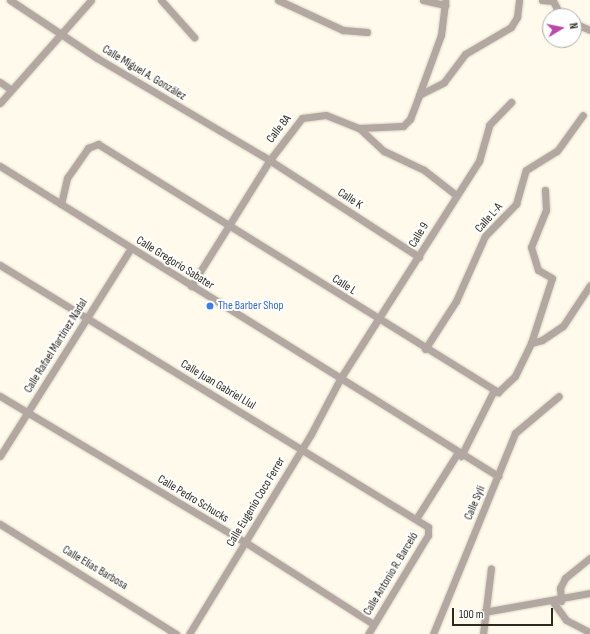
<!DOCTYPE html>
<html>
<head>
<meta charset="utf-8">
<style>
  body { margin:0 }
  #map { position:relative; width:590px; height:634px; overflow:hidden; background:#fffaeb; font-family:"Sofia Sans Condensed",sans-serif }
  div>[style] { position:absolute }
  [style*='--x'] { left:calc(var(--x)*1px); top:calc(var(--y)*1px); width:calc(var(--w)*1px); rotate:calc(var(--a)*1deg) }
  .roads { filter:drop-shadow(0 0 1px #d9d5c6) drop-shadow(0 0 1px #d9d5c6) }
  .street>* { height:7px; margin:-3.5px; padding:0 3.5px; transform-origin:3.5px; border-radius:3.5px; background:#b2a7a1 }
  .dots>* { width:11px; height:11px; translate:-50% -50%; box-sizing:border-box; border:2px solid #fff; border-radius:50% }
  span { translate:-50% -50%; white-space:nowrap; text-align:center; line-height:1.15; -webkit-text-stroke:4px #fff; paint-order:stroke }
  .street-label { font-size:12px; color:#2d2a20 }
  .shop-label { font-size:12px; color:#366cbe }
  .left { translate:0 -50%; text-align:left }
  .north { position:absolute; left:542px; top:8px; width:40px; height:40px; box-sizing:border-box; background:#fff; border:1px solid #abaaa6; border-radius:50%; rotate:80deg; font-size:11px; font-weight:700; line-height:16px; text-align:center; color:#2d2a20 }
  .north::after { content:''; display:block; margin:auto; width:14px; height:18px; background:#b949a6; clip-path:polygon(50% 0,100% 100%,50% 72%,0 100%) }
  .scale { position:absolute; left:452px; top:608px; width:101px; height:18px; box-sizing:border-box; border:2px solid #2d2a20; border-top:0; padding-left:5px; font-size:12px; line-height:14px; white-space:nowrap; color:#2d2a20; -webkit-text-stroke:3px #fff; paint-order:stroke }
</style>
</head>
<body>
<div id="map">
  <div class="roads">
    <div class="street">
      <i style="--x:10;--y:0;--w:105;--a:33.7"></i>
      <i style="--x:97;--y:58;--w:193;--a:30.6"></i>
      <i style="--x:263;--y:156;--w:186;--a:32.9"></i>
      <i style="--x:161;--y:0;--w:50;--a:48.3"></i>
      <i style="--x:278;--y:0;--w:72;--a:24.8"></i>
      <i style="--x:343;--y:30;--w:24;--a:5"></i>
      <i style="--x:423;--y:0;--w:23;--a:13"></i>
      <i style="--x:542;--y:0;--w:11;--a:5"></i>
      <i style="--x:553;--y:1;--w:17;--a:62"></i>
      <i style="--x:574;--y:23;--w:17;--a:24"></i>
      <i style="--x:0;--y:82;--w:12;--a:35"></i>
      <i style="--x:419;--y:95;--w:64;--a:-69.9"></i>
      <i style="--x:441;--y:35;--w:35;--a:-83"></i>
      <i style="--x:0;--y:103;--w:137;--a:-48.5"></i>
      <i style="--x:359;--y:128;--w:44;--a:-2.6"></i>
      <i style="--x:403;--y:126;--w:10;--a:-45"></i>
      <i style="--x:410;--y:119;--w:26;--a:-69"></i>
      <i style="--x:419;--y:95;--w:28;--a:-27"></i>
      <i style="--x:444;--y:82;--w:35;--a:-53"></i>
      <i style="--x:465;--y:54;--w:53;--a:-30.4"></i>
      <i style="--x:511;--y:27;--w:12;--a:-59"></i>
      <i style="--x:517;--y:17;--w:17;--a:-83"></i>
      <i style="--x:0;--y:166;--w:587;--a:31.9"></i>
      <i style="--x:61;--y:204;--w:27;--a:-77"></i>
      <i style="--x:67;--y:178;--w:37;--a:-55"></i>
      <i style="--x:88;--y:148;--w:11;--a:-22"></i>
      <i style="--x:98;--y:144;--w:471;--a:31.8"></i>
      <i style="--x:498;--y:392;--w:23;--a:-43"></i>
      <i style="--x:515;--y:376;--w:37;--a:-64"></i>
      <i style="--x:531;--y:343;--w:11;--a:-15"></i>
      <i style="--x:542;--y:340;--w:25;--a:-34"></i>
      <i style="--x:563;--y:326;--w:49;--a:-56.6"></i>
      <i style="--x:0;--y:265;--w:502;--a:31.47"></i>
      <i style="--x:428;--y:527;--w:8;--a:90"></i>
      <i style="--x:428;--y:535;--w:116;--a:121.2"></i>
      <i style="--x:191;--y:286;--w:147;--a:-58"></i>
      <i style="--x:269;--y:161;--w:54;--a:-52.5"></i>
      <i style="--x:302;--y:118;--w:24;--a:-7"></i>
      <i style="--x:326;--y:115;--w:35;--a:22"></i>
      <i style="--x:359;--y:128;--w:34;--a:43"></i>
      <i style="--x:384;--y:151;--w:44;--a:25.4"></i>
      <i style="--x:424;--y:170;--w:41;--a:38"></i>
      <i style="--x:531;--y:343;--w:68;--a:-72.1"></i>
      <i style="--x:552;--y:278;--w:16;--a:-150"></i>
      <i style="--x:538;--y:270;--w:24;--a:-107"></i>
      <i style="--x:531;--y:247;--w:40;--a:-68"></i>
      <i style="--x:546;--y:210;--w:20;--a:-93"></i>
      <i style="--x:425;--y:349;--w:57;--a:-57.1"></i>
      <i style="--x:456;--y:301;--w:71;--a:-66"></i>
      <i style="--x:485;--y:236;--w:45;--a:-45.9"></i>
      <i style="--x:516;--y:204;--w:35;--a:-74"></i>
      <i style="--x:526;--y:170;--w:36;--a:-32"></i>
      <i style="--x:557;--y:151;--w:44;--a:-54.2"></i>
      <i style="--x:0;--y:396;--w:285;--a:30.8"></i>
      <i style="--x:245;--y:542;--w:152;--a:32.6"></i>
      <i style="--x:0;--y:456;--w:246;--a:-57.8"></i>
      <i style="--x:461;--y:456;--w:74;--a:-63.4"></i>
      <i style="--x:416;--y:519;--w:77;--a:-57.8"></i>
      <i style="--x:0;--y:524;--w:208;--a:32"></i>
      <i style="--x:561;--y:601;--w:13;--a:-94"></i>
      <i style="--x:560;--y:588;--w:11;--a:-63"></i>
      <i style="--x:565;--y:578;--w:32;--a:-39"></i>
      <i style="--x:553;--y:602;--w:22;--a:54"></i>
      <i style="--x:566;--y:620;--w:27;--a:27"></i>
      <i style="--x:484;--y:612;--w:108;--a:-10.2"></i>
      <i style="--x:189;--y:634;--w:234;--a:-58.6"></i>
      <i style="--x:311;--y:434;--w:62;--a:-62.2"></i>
      <i style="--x:340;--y:379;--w:259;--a:-57.5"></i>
      <i style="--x:479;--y:161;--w:37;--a:-74"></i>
      <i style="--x:489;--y:125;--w:32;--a:-46"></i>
      <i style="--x:433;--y:634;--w:217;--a:-67.8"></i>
      <i style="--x:515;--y:433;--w:57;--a:-40.1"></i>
      <i style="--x:483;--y:634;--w:66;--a:-83.1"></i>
    </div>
  </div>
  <div class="dots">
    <i style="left:210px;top:306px;background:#3f7fe0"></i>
  </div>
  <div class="street-label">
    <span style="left:144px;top:73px;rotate:31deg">Calle Miguel A. González</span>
    <span style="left:279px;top:129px;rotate:-52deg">Calle 8A</span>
    <span style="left:350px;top:199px;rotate:33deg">Calle K</span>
    <span style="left:489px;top:218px;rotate:-49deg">Calle L-A</span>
    <span style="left:419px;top:235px;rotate:-59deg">Calle 9</span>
    <span style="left:175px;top:263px;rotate:32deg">Calle Gregorio Sabater</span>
    <span style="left:344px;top:285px;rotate:33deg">Calle L</span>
    <span style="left:56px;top:346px;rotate:-58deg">Calle Rafael Martínez Nadal</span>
    <span style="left:218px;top:385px;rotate:31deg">Calle Juan Gabriel Llul</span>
    <span style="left:193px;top:499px;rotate:31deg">Calle Pedro Schucks</span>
    <span style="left:256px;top:502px;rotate:-59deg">Calle Eugenio Coco Ferrer</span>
    <span style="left:475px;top:503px;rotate:-67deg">Calle Syli</span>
    <span style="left:95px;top:568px;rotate:31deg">Calle Elías Barbosa</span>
    <span style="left:391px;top:574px;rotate:-59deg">Calle Antonio R. Barceló</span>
  </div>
  <div class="shop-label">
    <span class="left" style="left:218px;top:306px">The Barber Shop</span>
  </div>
  <div class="north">N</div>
  <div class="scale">100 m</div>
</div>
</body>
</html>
